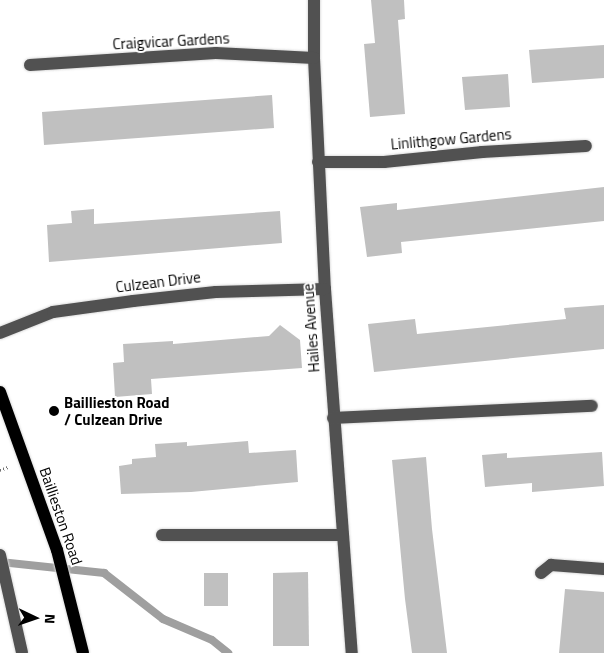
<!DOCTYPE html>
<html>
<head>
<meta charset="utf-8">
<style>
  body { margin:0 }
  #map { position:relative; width:604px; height:653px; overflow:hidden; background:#fff; font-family:"Titillium Web",sans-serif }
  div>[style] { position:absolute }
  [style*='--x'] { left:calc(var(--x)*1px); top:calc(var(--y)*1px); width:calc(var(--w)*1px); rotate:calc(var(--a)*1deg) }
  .stream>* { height:8px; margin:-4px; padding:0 4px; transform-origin:4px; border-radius:4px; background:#9f9f9f }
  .building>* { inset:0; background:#c0c0c0 }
  .path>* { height:3px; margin-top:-1.5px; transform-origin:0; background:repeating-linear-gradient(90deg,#737373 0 1px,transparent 0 3.5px) }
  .roads { filter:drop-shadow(0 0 1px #dbdbdb) drop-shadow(0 0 1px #dbdbdb) }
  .minor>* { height:12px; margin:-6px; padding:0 6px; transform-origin:6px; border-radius:6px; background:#515151 }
  .major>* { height:12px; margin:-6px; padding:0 6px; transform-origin:6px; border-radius:6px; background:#000 }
  .dots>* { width:14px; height:14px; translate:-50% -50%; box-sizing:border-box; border:2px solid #fff; border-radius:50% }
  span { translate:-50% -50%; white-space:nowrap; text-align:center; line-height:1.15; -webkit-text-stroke:4px #fff; paint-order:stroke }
  .street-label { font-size:15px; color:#000 }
  .poi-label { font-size:15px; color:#000; font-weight:700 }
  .left { translate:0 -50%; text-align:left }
  .north { position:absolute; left:10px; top:593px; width:50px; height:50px; -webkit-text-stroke:4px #fff; paint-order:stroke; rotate:93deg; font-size:14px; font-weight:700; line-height:20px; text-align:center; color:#000 }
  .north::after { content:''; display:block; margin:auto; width:18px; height:22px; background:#000; clip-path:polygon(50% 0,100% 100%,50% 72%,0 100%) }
</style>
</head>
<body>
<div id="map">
  <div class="stream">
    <i style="--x:0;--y:562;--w:105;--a:6"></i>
    <i style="--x:104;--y:573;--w:75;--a:37.9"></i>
    <i style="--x:163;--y:619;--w:53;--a:23.2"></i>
    <i style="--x:212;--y:640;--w:21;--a:39"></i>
  </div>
  <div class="building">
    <i style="clip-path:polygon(371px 0,404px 0,405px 19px,398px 20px,405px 114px,370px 117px,364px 44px,375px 43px)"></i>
    <i style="clip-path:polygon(604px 45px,604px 78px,532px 83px,529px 50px)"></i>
    <i style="clip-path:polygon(508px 74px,510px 107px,465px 110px,462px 77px)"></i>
    <i style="clip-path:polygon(272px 95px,274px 128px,44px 145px,42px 112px)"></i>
    <i style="clip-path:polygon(604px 187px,604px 221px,401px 242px,402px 253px,367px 257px,360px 207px,397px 203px,397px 210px)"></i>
    <i style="clip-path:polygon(94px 209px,94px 224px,280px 211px,282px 243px,49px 262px,47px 225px,72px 223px,71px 211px)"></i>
    <i style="clip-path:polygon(604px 305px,604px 349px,374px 372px,368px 324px,415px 319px,417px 334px,566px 319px,564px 308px)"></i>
    <i style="clip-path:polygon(280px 325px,300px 340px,302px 368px,151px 379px,152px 394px,115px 397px,113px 363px,124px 362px,123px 344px,173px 341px,173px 344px,269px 336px)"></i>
    <i style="clip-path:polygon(248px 441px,249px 453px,296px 450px,298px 482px,191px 492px,121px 494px,119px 466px,132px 464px,132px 459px,156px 457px,155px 444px,187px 442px,187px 446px)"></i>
    <i style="clip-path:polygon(602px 452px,604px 486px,532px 492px,532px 483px,485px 487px,482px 455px,507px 453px,507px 458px)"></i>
    <i style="clip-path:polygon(426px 457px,432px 529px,447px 653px,412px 653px,405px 599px,392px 460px)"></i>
    <i style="clip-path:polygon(308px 572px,309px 646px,273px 646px,273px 573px)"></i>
    <i style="clip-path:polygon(204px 573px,228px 573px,228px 606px,204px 606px)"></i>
    <i style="clip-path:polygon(565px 589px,604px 592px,604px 653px,559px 653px)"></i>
  </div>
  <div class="path">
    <i style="--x:0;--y:470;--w:9;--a:-21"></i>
  </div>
  <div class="roads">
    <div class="minor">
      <i style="--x:314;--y:0;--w:58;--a:90"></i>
      <i style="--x:314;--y:58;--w:231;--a:87.3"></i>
      <i style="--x:325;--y:289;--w:365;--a:85.8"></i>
      <i style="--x:30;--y:65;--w:186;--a:-3.7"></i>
      <i style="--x:216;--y:53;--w:98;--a:2.9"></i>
      <i style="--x:318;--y:162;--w:66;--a:0"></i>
      <i style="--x:384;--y:162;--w:99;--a:-5.8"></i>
      <i style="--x:482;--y:152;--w:104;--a:-3.3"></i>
      <i style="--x:0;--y:333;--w:57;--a:-21.6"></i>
      <i style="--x:53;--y:312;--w:81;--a:-7.8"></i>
      <i style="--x:133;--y:301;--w:83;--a:-6.2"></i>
      <i style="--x:216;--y:292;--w:109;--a:-1.6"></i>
      <i style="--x:333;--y:418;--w:259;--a:-2.7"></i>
      <i style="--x:162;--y:535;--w:180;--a:0"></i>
      <i style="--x:0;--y:555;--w:100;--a:77.3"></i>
      <i style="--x:541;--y:573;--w:13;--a:-39"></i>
      <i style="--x:551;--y:565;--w:53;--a:4.3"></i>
    </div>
    <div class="major">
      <i style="--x:0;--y:392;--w:168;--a:70.2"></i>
      <i style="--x:57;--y:550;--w:106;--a:75.8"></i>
    </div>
  </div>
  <div class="dots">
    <i style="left:54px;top:411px;background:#000"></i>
  </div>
  <div class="street-label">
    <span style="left:171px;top:41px;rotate:-3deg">Craigvicar Gardens</span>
    <span style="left:451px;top:139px;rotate:-5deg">Linlithgow Gardens</span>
    <span style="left:158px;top:282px;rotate:-7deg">Culzean Drive</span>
    <span style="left:311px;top:328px;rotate:-94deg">Hailes Avenue</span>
    <span style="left:61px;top:516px;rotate:71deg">Baillieston Road</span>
  </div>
  <div class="poi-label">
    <span class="left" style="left:64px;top:411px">Baillieston Road<br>/ Culzean Drive</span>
  </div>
  <div class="north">N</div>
</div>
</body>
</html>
